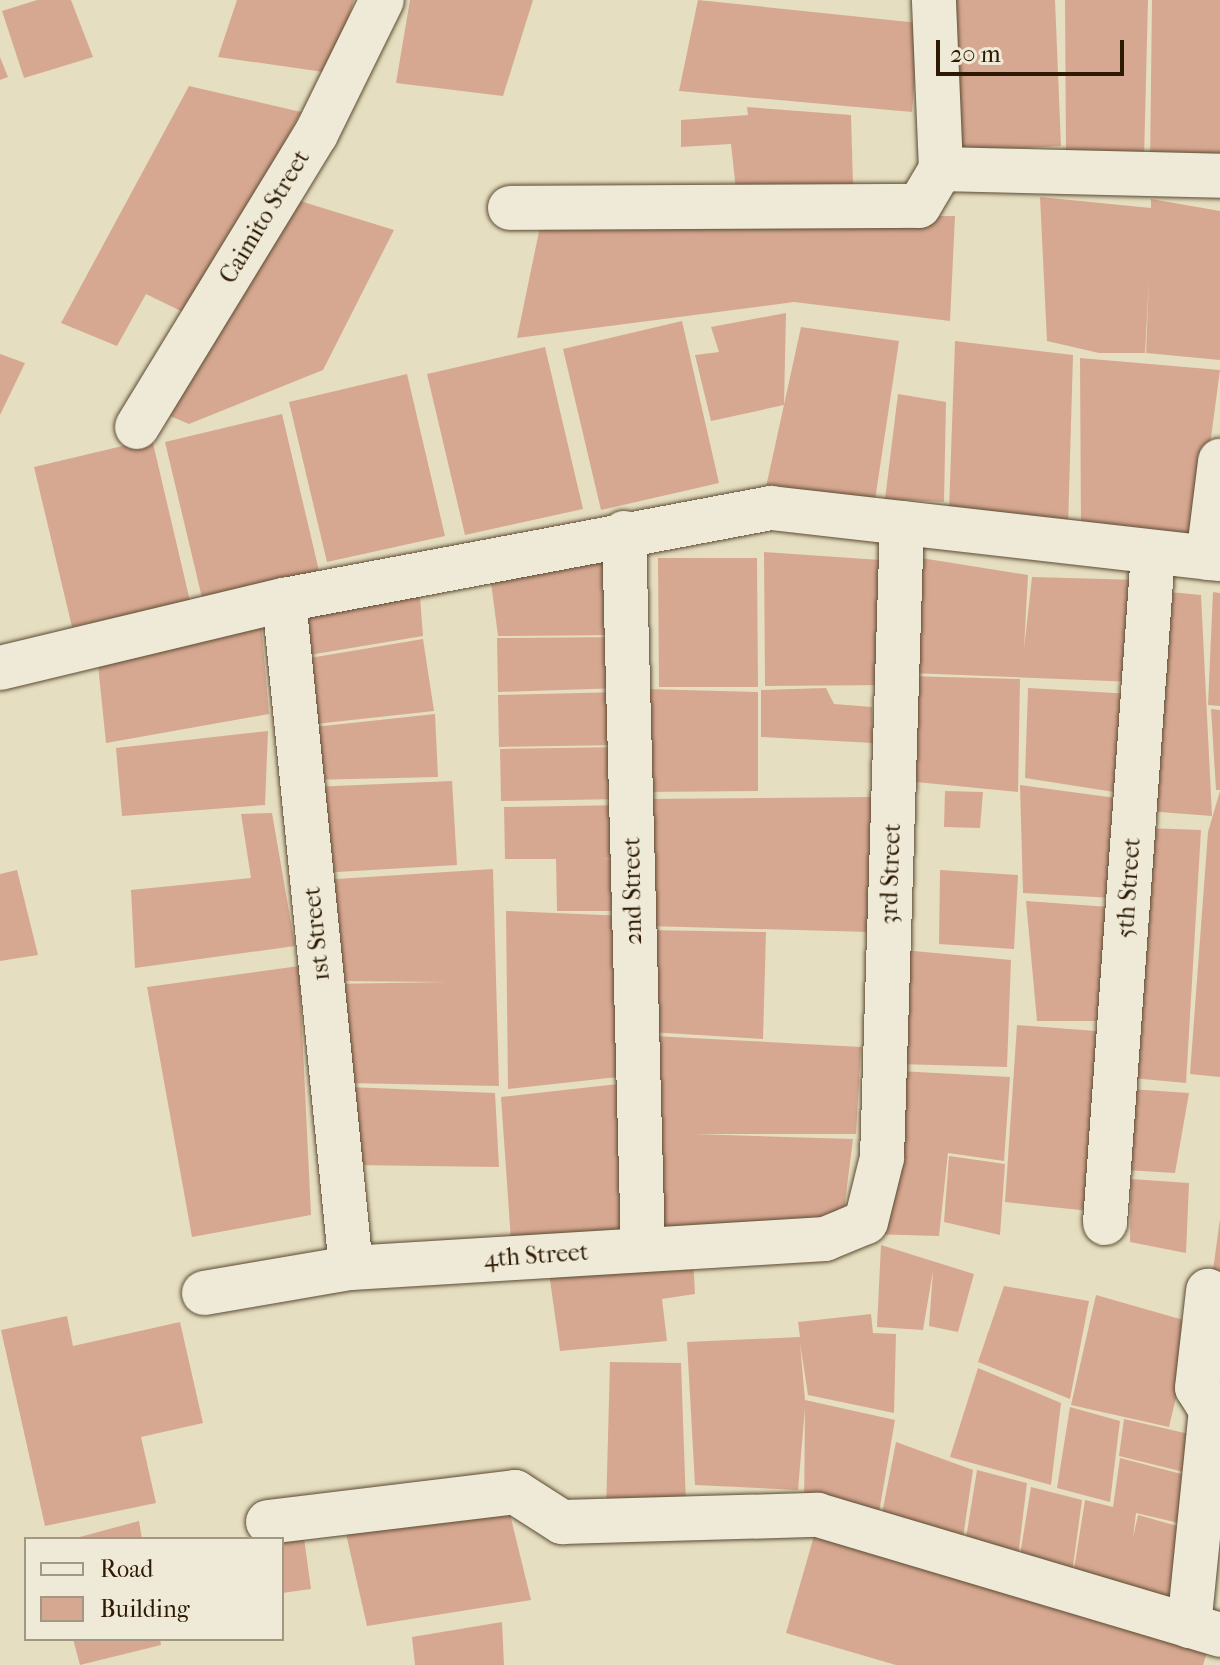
<!DOCTYPE html>
<html>
<head>
<meta charset="utf-8">
<style>
  body { margin:0 }
  #map { position:relative; width:1220px; height:1665px; overflow:hidden; background:#e6dec1; font-family:"IM FELL French Canon",serif }
  div>[style] { position:absolute }
  [style*='--x'] { left:calc(var(--x)*1px); top:calc(var(--y)*1px); width:calc(var(--w)*1px); rotate:calc(var(--a)*1deg) }
  .building>* { inset:0; background:#d7a891 }
  .roads { filter:drop-shadow(0 0 2px #5c4b32) drop-shadow(0 0 2px #5c4b32) }
  .minor>* { height:44px; margin:-22px; padding:0 22px; transform-origin:22px; border-radius:22px; background:#efead7 }
  span { translate:-50% -50%; white-space:nowrap; text-align:center; line-height:1.15; -webkit-text-stroke:8px #efead7; paint-order:stroke }
  .street-label { font-size:24px; color:#2e1a03 }
  .legend { position:absolute; left:24px; top:1537px; width:260px; height:104px; box-sizing:border-box; background:#efead7; border:2px solid #a29782; margin:0; padding:10px 14px; list-style:none; font-size:24px; color:#2e1a03 }
  .legend li { display:flex; align-items:center; gap:16px; height:40px }
  .legend b { width:40px; border:2px solid #a29782 }
  .scale { position:absolute; left:936px; top:40px; width:188px; height:36px; box-sizing:border-box; border:4px solid #2e1a03; border-top:0; padding-left:10px; font-size:24px; line-height:28px; white-space:nowrap; color:#2e1a03; -webkit-text-stroke:6px #efead7; paint-order:stroke }
</style>
</head>
<body>
<div id="map">
  <div class="building">
    <i style="clip-path:polygon(37px 0,71px 0,93px 57px,24px 78px,2px 11px)"></i>
    <i style="clip-path:polygon(237px 0,354px 0,331px 73px,218px 57px)"></i>
    <i style="clip-path:polygon(410px 0,533px 0,503px 96px,396px 83px)"></i>
    <i style="clip-path:polygon(698px 0,919px 23px,912px 112px,679px 91px)"></i>
    <i style="clip-path:polygon(949px 0,1055px 0,1061px 146px,955px 152px)"></i>
    <i style="clip-path:polygon(1065px 0,1148px 0,1144px 159px,1066px 156px)"></i>
    <i style="clip-path:polygon(1152px 0,1220px 0,1220px 162px,1150px 163px)"></i>
    <i style="clip-path:polygon(0 57px,8px 77px,0 80px)"></i>
    <i style="clip-path:polygon(189px 86px,301px 112px,191px 316px,146px 294px,117px 346px,61px 323px)"></i>
    <i style="clip-path:polygon(747px 107px,851px 115px,853px 185px,736px 190px,731px 144px,681px 147px,681px 120px,748px 115px)"></i>
    <i style="clip-path:polygon(1040px 197px,1151px 208px,1151px 199px,1220px 211px,1220px 360px,1146px 353px,1149px 280px,1145px 353px,1099px 353px,1047px 341px)"></i>
    <i style="clip-path:polygon(297px 200px,394px 230px,323px 370px,189px 424px,170px 416px)"></i>
    <i style="clip-path:polygon(955px 216px,950px 321px,794px 302px,517px 338px,542px 217px)"></i>
    <i style="clip-path:polygon(786px 313px,784px 405px,711px 421px,695px 355px,719px 352px,711px 327px)"></i>
    <i style="clip-path:polygon(682px 321px,719px 483px,601px 510px,563px 349px)"></i>
    <i style="clip-path:polygon(801px 327px,899px 341px,875px 500px,766px 487px)"></i>
    <i style="clip-path:polygon(955px 341px,1073px 355px,1068px 527px,949px 510px)"></i>
    <i style="clip-path:polygon(545px 347px,583px 509px,465px 535px,427px 374px)"></i>
    <i style="clip-path:polygon(0 354px,25px 363px,0 415px)"></i>
    <i style="clip-path:polygon(1080px 358px,1220px 370px,1197px 543px,1081px 531px)"></i>
    <i style="clip-path:polygon(407px 374px,445px 536px,327px 562px,289px 402px)"></i>
    <i style="clip-path:polygon(898px 394px,946px 402px,944px 502px,885px 499px)"></i>
    <i style="clip-path:polygon(282px 414px,320px 575px,203px 602px,165px 442px)"></i>
    <i style="clip-path:polygon(152px 439px,190px 601px,72px 627px,34px 467px)"></i>
    <i style="clip-path:polygon(619px 541px,622px 635px,498px 636px,489px 567px)"></i>
    <i style="clip-path:polygon(764px 552px,895px 561px,888px 685px,765px 686px)"></i>
    <i style="clip-path:polygon(915px 557px,1028px 575px,1024px 649px,1032px 577px,1140px 580px,1134px 682px,910px 673px)"></i>
    <i style="clip-path:polygon(658px 558px,757px 558px,758px 687px,659px 687px)"></i>
    <i style="clip-path:polygon(419px 584px,423px 636px,297px 657px,292px 603px)"></i>
    <i style="clip-path:polygon(1159px 591px,1201px 595px,1212px 816px,1147px 811px)"></i>
    <i style="clip-path:polygon(1213px 592px,1220px 593px,1220px 706px,1208px 705px)"></i>
    <i style="clip-path:polygon(261px 622px,269px 714px,106px 743px,98px 665px)"></i>
    <i style="clip-path:polygon(621px 637px,622px 688px,498px 692px,497px 638px)"></i>
    <i style="clip-path:polygon(423px 639px,434px 711px,306px 725px,298px 660px)"></i>
    <i style="clip-path:polygon(906px 676px,1020px 679px,1018px 792px,906px 781px)"></i>
    <i style="clip-path:polygon(826px 688px,834px 704px,872px 707px,873px 743px,761px 737px,761px 690px)"></i>
    <i style="clip-path:polygon(1028px 688px,1132px 694px,1127px 794px,1025px 778px)"></i>
    <i style="clip-path:polygon(644px 689px,758px 692px,758px 791px,644px 792px)"></i>
    <i style="clip-path:polygon(622px 692px,622px 745px,499px 747px,498px 695px)"></i>
    <i style="clip-path:polygon(1211px 709px,1220px 710px,1220px 790px,1216px 790px)"></i>
    <i style="clip-path:polygon(435px 714px,438px 777px,309px 780px,305px 728px)"></i>
    <i style="clip-path:polygon(268px 731px,265px 805px,122px 816px,116px 748px)"></i>
    <i style="clip-path:polygon(623px 747px,624px 799px,501px 801px,500px 749px)"></i>
    <i style="clip-path:polygon(452px 781px,457px 865px,320px 873px,312px 787px)"></i>
    <i style="clip-path:polygon(1020px 785px,1123px 799px,1114px 898px,1023px 893px)"></i>
    <i style="clip-path:polygon(945px 791px,983px 792px,980px 828px,944px 827px)"></i>
    <i style="clip-path:polygon(1220px 791px,1220px 1077px,1190px 1074px,1208px 832px)"></i>
    <i style="clip-path:polygon(873px 797px,870px 932px,648px 926px,643px 799px)"></i>
    <i style="clip-path:polygon(627px 805px,629px 857px,602px 859px,629px 859px,628px 911px,557px 911px,556px 859px,505px 859px,504px 807px)"></i>
    <i style="clip-path:polygon(272px 813px,295px 946px,135px 968px,131px 890px,251px 878px,241px 814px)"></i>
    <i style="clip-path:polygon(1147px 828px,1201px 830px,1186px 1083px,1121px 1077px)"></i>
    <i style="clip-path:polygon(493px 869px,499px 1086px,345px 1083px,330px 984px,448px 982px,333px 981px,321px 880px)"></i>
    <i style="clip-path:polygon(17px 870px,38px 955px,0 961px,0 874px)"></i>
    <i style="clip-path:polygon(940px 870px,1018px 875px,1014px 949px,939px 944px)"></i>
    <i style="clip-path:polygon(1026px 901px,1109px 907px,1109px 1021px,1037px 1021px)"></i>
    <i style="clip-path:polygon(506px 911px,625px 916px,627px 1076px,508px 1089px)"></i>
    <i style="clip-path:polygon(644px 930px,766px 932px,763px 1039px,650px 1032px)"></i>
    <i style="clip-path:polygon(903px 950px,1011px 960px,1007px 1067px,897px 1064px)"></i>
    <i style="clip-path:polygon(299px 966px,311px 1215px,192px 1237px,147px 987px)"></i>
    <i style="clip-path:polygon(1017px 1025px,1109px 1032px,1099px 1212px,1005px 1202px)"></i>
    <i style="clip-path:polygon(653px 1036px,861px 1047px,856px 1134px,694px 1134px,853px 1139px,843px 1218px,655px 1232px)"></i>
    <i style="clip-path:polygon(899px 1071px,1010px 1077px,1004px 1161px,948px 1153px,939px 1236px,869px 1234px)"></i>
    <i style="clip-path:polygon(627px 1083px,621px 1242px,511px 1241px,501px 1097px)"></i>
    <i style="clip-path:polygon(348px 1087px,495px 1093px,499px 1167px,352px 1165px)"></i>
    <i style="clip-path:polygon(1130px 1089px,1189px 1093px,1175px 1173px,1126px 1170px)"></i>
    <i style="clip-path:polygon(949px 1156px,1005px 1164px,1000px 1235px,944px 1222px)"></i>
    <i style="clip-path:polygon(1131px 1179px,1189px 1183px,1186px 1253px,1130px 1242px)"></i>
    <i style="clip-path:polygon(1220px 1219px,1220px 1271px,1213px 1270px)"></i>
    <i style="clip-path:polygon(881px 1245px,974px 1274px,958px 1332px,929px 1326px,933px 1271px,923px 1330px,877px 1327px)"></i>
    <i style="clip-path:polygon(693px 1257px,695px 1294px,662px 1299px,667px 1341px,560px 1351px,548px 1266px)"></i>
    <i style="clip-path:polygon(1004px 1286px,1089px 1301px,1070px 1399px,978px 1362px)"></i>
    <i style="clip-path:polygon(1096px 1295px,1194px 1323px,1169px 1427px,1071px 1405px)"></i>
    <i style="clip-path:polygon(871px 1314px,873px 1333px,896px 1334px,894px 1413px,808px 1395px,800px 1343px,805px 1400px,895px 1420px,877px 1524px,804px 1509px,805px 1408px,798px 1490px,695px 1485px,687px 1342px,800px 1337px,798px 1322px)"></i>
    <i style="clip-path:polygon(67px 1316px,73px 1346px,180px 1322px,203px 1423px,141px 1437px,156px 1503px,45px 1526px,1px 1330px)"></i>
    <i style="clip-path:polygon(610px 1362px,681px 1363px,686px 1505px,606px 1511px)"></i>
    <i style="clip-path:polygon(978px 1368px,1061px 1403px,1051px 1485px,950px 1457px)"></i>
    <i style="clip-path:polygon(1070px 1407px,1120px 1421px,1110px 1502px,1057px 1488px)"></i>
    <i style="clip-path:polygon(1124px 1419px,1202px 1437px,1196px 1475px,1119px 1456px)"></i>
    <i style="clip-path:polygon(896px 1442px,973px 1470px,961px 1551px,880px 1524px)"></i>
    <i style="clip-path:polygon(1120px 1458px,1193px 1477px,1187px 1525px,1136px 1513px,1133px 1538px,1138px 1515px,1188px 1529px,1176px 1610px,1072px 1582px,1085px 1500px,1113px 1507px)"></i>
    <i style="clip-path:polygon(977px 1470px,1027px 1483px,1017px 1565px,964px 1551px)"></i>
    <i style="clip-path:polygon(1031px 1487px,1082px 1500px,1071px 1581px,1018px 1568px)"></i>
    <i style="clip-path:polygon(506px 1498px,531px 1600px,367px 1626px,344px 1525px)"></i>
    <i style="clip-path:polygon(139px 1521px,142px 1539px,76px 1539px,76px 1538px)"></i>
    <i style="clip-path:polygon(303px 1531px,311px 1589px,282px 1593px,282px 1539px)"></i>
    <i style="clip-path:polygon(814px 1536px,1208px 1649px,1203px 1665px,896px 1665px,786px 1633px)"></i>
    <i style="clip-path:polygon(502px 1622px,504px 1665px,415px 1665px,412px 1637px)"></i>
    <i style="clip-path:polygon(73px 1639px,160px 1639px,161px 1645px,80px 1665px)"></i>
  </div>
  <div class="roads">
    <div class="minor">
      <i style="--x:941;--y:169;--w:279;--a:1.4"></i>
      <i style="--x:510;--y:208;--w:409;--a:-0.3"></i>
      <i style="--x:919;--y:206;--w:43;--a:-59.3"></i>
      <i style="--x:941;--y:169;--w:169;--a:-92.4"></i>
      <i style="--x:137;--y:427;--w:343;--a:-58.6"></i>
      <i style="--x:316;--y:134;--w:149;--a:-63.8"></i>
      <i style="--x:624;--y:533;--w:716;--a:88.48"></i>
      <i style="--x:1208;--y:558;--w:98;--a:-82.9"></i>
      <i style="--x:284;--y:600;--w:671;--a:84.27"></i>
      <i style="--x:0;--y:668;--w:292;--a:-13.5"></i>
      <i style="--x:284;--y:600;--w:496;--a:-10.7"></i>
      <i style="--x:771;--y:508;--w:452;--a:6.5"></i>
      <i style="--x:1105;--y:1223;--w:672;--a:-85.9"></i>
      <i style="--x:204;--y:1293;--w:149;--a:-9.7"></i>
      <i style="--x:351;--y:1268;--w:475;--a:-3.5"></i>
      <i style="--x:825;--y:1239;--w:44;--a:-22.5"></i>
      <i style="--x:866;--y:1222;--w:66;--a:-76"></i>
      <i style="--x:882;--y:1158;--w:635;--a:-88.2"></i>
      <i style="--x:268;--y:1522;--w:249;--a:-6.9"></i>
      <i style="--x:515;--y:1492;--w:56;--a:32.6"></i>
      <i style="--x:562;--y:1522;--w:256;--a:-1.6"></i>
      <i style="--x:818;--y:1515;--w:420;--a:16.6"></i>
      <i style="--x:1189;--y:1626;--w:217;--a:-84.2"></i>
      <i style="--x:1211;--y:1410;--w:26;--a:-122"></i>
      <i style="--x:1197;--y:1388;--w:98;--a:-83.5"></i>
    </div>
  </div>
  <div class="street-label">
    <span style="left:265px;top:217px;rotate:-59deg">Caimito Street</span>
    <span style="left:891px;top:874px;rotate:-88deg">3rd Street</span>
    <span style="left:1129px;top:888px;rotate:-86deg">5th Street</span>
    <span style="left:633px;top:891px;rotate:-91deg">2nd Street</span>
    <span style="left:317px;top:934px;rotate:-96deg">1st Street</span>
    <span style="left:536px;top:1256px;rotate:-4deg">4th Street</span>
  </div>
  <ul class="legend">
  <li><b style="height:10px;background:#efead7"></b>Road</li>
  <li><b style="height:22px;background:#d7a891"></b>Building</li>
  </ul>
  <div class="scale">20 m</div>
</div>
</body>
</html>
